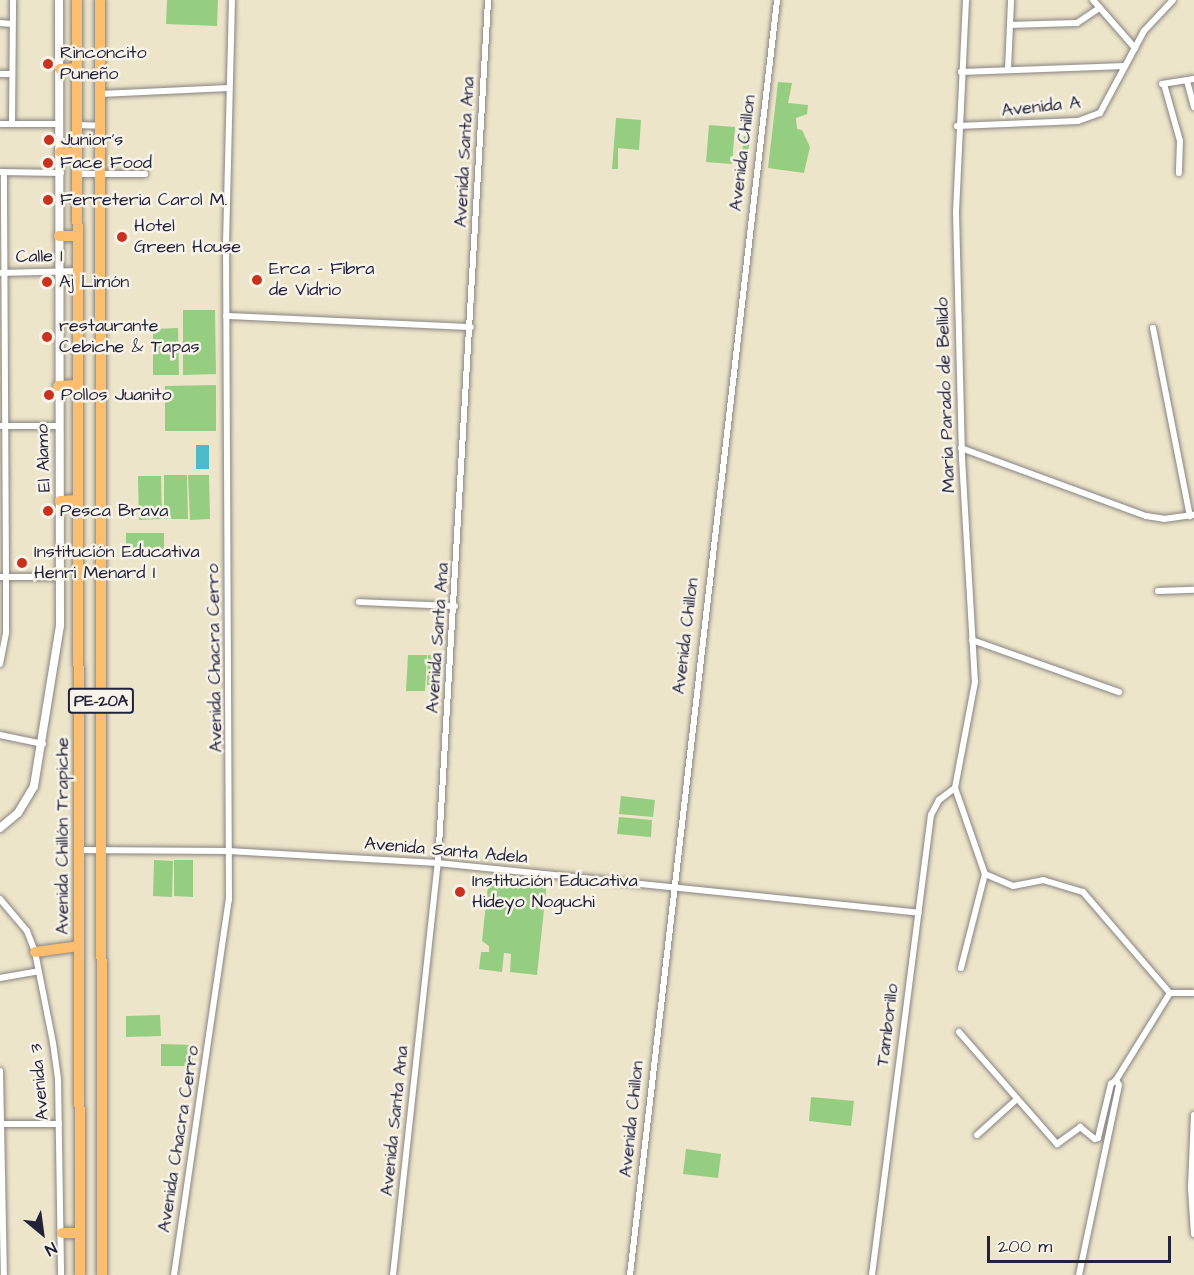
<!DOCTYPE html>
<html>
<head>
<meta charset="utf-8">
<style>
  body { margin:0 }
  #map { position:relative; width:1194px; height:1275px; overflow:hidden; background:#ede5c9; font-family:"Architects Daughter",sans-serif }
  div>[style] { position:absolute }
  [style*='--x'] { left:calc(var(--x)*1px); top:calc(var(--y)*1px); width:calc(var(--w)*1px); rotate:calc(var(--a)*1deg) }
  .green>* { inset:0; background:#95ce81 }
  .water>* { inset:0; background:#4dbbc6 }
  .roads { filter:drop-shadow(0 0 2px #888482) drop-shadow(0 0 2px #888482) }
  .minor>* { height:6px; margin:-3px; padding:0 3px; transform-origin:3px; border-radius:3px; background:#fff }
  .tertiary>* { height:8px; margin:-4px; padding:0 4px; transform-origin:4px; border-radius:4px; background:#fff }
  .primary>* { height:10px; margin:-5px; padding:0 5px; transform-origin:5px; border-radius:5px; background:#fbbe6e }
  .dots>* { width:16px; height:16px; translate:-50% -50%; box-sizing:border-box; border:3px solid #f7f3e8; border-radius:50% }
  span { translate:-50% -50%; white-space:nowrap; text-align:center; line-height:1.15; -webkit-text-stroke:5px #f7f3e8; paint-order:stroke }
  .shield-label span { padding:2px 4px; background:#f7f3e8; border:2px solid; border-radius:4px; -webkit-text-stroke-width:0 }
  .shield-label { font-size:16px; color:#22223b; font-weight:700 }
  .poi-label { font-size:18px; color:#22223b }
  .left { translate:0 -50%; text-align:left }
  .street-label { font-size:18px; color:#22223b }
  .north { position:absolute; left:12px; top:1203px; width:60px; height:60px; -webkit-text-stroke:4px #f7f3e8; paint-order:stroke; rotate:151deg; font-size:16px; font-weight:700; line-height:24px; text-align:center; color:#22223b }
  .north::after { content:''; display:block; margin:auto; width:21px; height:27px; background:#22223b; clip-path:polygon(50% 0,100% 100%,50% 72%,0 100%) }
  .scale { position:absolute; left:987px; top:1236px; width:184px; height:27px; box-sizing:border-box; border:3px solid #22223b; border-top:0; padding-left:8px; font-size:18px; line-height:21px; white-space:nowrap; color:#22223b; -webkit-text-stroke:4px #f7f3e8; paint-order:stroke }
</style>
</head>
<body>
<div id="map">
  <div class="green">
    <i style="clip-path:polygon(167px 0,218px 0,217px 26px,166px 24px)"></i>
    <i style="clip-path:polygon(778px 82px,792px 83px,788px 103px,808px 105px,807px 114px,796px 118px,797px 129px,802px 130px,810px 147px,804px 173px,768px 168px)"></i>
    <i style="clip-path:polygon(616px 118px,641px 120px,639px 150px,618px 148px,618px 169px,612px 169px)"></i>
    <i style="clip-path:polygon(709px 125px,735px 127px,732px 164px,706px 162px)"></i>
    <i style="clip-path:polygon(744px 136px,750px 137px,746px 171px,740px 170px)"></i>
    <i style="clip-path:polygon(183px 310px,215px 310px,216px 374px,183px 375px)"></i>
    <i style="clip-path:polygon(178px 328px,179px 375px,153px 375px,153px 329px)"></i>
    <i style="clip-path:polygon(216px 385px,216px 431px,165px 431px,165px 386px)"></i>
    <i style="clip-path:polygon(164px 475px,187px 475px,188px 519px,164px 519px)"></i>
    <i style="clip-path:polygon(188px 475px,209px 475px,210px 519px,190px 520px)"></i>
    <i style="clip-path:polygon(138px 476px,161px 476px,162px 519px,139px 520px)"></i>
    <i style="clip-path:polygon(126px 533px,164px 533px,164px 552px,126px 552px)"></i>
    <i style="clip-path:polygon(408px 655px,427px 655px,425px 691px,406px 691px)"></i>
    <i style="clip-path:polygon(428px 655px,440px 656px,439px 686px,427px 685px)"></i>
    <i style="clip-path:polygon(621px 796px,655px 800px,653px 817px,619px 814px)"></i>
    <i style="clip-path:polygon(619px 817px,652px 820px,651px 837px,617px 834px)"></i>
    <i style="clip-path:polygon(154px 860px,173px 861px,172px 897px,153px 896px)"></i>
    <i style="clip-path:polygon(174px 860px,193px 860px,193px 897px,174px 896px)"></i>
    <i style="clip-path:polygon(489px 876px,547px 882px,537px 975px,510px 972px,511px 954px,504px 953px,502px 972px,479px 969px,481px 952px,489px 952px,489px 946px,482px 941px)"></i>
    <i style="clip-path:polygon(160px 1015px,161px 1036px,126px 1037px,126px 1016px)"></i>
    <i style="clip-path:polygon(161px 1044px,193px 1045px,193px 1066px,161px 1066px)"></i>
    <i style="clip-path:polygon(811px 1097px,854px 1101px,851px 1126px,809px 1121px)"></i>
    <i style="clip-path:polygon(686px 1149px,721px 1154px,718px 1178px,683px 1174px)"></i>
  </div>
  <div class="water">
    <i style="clip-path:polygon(196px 445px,209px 445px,209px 469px,196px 469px)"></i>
  </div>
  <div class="roads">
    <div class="minor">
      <i style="--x:966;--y:0;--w:212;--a:92.7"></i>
      <i style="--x:956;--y:212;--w:246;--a:88.6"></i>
      <i style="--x:962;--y:458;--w:224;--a:86.7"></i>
      <i style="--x:975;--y:682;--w:108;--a:100.7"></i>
      <i style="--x:955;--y:788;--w:91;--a:70.8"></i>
      <i style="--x:985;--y:874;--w:30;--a:23"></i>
      <i style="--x:1013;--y:886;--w:31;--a:-11"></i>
      <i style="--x:1043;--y:880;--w:42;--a:16.7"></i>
      <i style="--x:1083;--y:892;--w:133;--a:49.3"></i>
      <i style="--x:1170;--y:993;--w:24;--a:0"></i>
      <i style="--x:1093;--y:0;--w:64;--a:48.8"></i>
      <i style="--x:0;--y:23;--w:12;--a:5"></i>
      <i style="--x:1010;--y:25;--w:67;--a:-1.7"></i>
      <i style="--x:1077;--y:23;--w:27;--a:-34"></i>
      <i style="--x:1008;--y:70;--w:70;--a:-87.5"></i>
      <i style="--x:961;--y:72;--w:164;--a:-2.1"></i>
      <i style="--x:0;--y:74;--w:12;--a:0"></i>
      <i style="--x:1187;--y:81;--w:27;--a:75"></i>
      <i style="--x:1162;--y:84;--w:32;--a:-9"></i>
      <i style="--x:1164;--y:84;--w:59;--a:74.3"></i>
      <i style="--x:1180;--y:141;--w:32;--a:92"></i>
      <i style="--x:100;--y:94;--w:129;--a:-2.7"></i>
      <i style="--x:0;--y:124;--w:60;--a:0"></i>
      <i style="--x:12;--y:124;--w:124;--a:-89.5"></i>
      <i style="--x:77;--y:125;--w:23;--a:2"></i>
      <i style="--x:957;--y:126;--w:121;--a:-2.4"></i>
      <i style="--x:1078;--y:121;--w:23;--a:-20"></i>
      <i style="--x:1100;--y:113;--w:93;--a:-61.8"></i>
      <i style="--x:1144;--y:31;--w:42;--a:-46.9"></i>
      <i style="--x:0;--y:172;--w:61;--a:0.9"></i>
      <i style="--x:77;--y:174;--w:68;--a:0"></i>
      <i style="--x:1;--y:273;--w:77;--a:-1.5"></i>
      <i style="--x:226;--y:316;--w:245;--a:2.6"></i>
      <i style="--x:1153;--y:328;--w:192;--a:78.9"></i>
      <i style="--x:1;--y:426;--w:57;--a:0"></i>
      <i style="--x:961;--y:448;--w:197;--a:20.2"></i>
      <i style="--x:1146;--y:516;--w:18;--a:9"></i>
      <i style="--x:1164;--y:519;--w:30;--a:-8"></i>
      <i style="--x:0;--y:577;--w:60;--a:0"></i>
      <i style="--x:1158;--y:591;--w:36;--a:-2"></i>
      <i style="--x:359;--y:602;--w:96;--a:2.4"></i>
      <i style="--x:972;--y:640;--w:156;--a:19.5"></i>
      <i style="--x:0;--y:664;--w:33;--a:-79"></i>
      <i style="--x:6;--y:632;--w:55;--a:-90"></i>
      <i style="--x:6;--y:577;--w:405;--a:-90.3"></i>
      <i style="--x:0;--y:735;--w:44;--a:11.8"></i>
      <i style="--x:79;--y:850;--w:149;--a:0.4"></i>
      <i style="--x:228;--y:851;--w:210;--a:3.3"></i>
      <i style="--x:438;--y:863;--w:483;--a:5.9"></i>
      <i style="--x:0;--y:899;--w:42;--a:49.8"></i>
      <i style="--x:27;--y:931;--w:22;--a:69"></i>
      <i style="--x:35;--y:952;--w:93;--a:78.8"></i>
      <i style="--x:53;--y:1043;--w:36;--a:82"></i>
      <i style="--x:58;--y:1079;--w:196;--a:89.1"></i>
      <i style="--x:961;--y:968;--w:97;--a:-75.7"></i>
      <i style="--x:0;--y:978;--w:39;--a:-10"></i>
      <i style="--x:959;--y:1032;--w:149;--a:48.8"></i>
      <i style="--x:1057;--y:1144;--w:29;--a:-36"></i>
      <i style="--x:1080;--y:1127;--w:19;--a:39"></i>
      <i style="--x:1095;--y:1139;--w:3;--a:-18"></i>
      <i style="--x:1098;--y:1138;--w:56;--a:-76.5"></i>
      <i style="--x:1111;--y:1084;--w:6;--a:-39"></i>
      <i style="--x:0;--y:1071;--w:204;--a:88.9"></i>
      <i style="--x:1194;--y:1115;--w:73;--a:92.4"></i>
      <i style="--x:1191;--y:1188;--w:46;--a:86.3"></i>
      <i style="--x:1;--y:1124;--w:58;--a:0"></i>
      <i style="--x:977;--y:1135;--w:54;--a:-42"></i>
      <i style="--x:174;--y:1275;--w:379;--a:-81.7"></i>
      <i style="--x:229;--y:900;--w:656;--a:-90.26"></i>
      <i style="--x:226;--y:244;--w:244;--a:-88.6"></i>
      <i style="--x:393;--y:1275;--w:414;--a:-83.8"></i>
      <i style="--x:438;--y:863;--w:864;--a:-86.68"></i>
      <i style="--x:630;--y:1275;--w:1283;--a:-83.42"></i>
      <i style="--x:872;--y:1275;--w:464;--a:-82.7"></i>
      <i style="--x:931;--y:815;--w:17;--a:-62"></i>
      <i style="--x:939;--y:800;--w:20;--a:-37"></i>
      <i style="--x:1079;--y:1275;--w:194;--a:-78.1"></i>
      <i style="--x:1119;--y:1085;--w:6;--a:-121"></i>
      <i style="--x:1116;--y:1080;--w:102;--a:-58.2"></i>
    </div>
    <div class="tertiary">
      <i style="--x:0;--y:828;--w:23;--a:-40"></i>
      <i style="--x:18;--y:813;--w:31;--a:-59"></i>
      <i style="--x:34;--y:786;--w:162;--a:-80.8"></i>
      <i style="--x:60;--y:626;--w:626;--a:-90.09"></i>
    </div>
    <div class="primary">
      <i style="--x:77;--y:0;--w:1275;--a:89.87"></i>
      <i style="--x:100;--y:0;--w:1275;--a:89.91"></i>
      <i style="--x:60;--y:69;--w:17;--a:-3"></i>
      <i style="--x:60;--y:152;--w:17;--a:3"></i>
      <i style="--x:59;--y:236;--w:19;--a:0"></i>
      <i style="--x:58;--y:386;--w:20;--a:-3"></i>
      <i style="--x:60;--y:501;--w:18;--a:-3"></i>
      <i style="--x:35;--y:952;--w:44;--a:-7.8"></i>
      <i style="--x:62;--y:1233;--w:18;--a:0"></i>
    </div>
  </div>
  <div class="dots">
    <i style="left:48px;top:64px;background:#c8321e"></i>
    <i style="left:49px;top:140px;background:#c8321e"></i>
    <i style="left:48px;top:163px;background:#c8321e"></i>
    <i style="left:48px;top:200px;background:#c8321e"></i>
    <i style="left:122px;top:237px;background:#c8321e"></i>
    <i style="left:257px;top:280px;background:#c8321e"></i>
    <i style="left:47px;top:282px;background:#c8321e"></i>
    <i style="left:47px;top:337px;background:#c8321e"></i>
    <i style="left:49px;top:395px;background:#c8321e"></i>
    <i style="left:48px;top:511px;background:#c8321e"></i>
    <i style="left:22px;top:563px;background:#c8321e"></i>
    <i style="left:460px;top:892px;background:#c8321e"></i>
  </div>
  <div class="shield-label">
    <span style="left:101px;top:701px">PE-20A</span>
  </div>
  <div class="poi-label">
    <span class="left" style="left:60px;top:64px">Rinconcito<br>Puneño</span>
    <span class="left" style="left:61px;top:140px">Junior's</span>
    <span class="left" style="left:60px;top:163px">Face Food</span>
    <span class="left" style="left:60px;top:200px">Ferreteria Carol M.</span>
    <span class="left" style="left:134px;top:237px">Hotel<br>Green House</span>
    <span class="left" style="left:269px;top:280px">Erca - Fibra<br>de Vidrio</span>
    <span class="left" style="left:59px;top:282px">Aj Limón</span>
    <span class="left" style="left:59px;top:337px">restaurante<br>Cebiche &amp; Tapas</span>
    <span class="left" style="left:61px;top:395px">Pollos Juanito</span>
    <span class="left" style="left:60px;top:511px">Pesca Brava</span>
    <span class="left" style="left:34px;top:563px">Institución Educativa<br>Henri Menard I</span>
    <span class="left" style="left:472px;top:892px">Institución Educativa<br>Hideyo Noguchi</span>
  </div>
  <div class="street-label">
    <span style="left:1041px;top:107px;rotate:-6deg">Avenida A</span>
    <span style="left:465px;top:152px;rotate:-87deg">Avenida Santa Ana</span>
    <span style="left:743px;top:153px;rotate:-83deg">Avenida Chillon</span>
    <span style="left:39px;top:257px;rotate:-1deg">Calle 1</span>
    <span style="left:946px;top:395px;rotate:-92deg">María Parado de Bellido</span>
    <span style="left:44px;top:458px;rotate:-92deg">El Alamo</span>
    <span style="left:686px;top:636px;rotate:-83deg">Avenida Chillon</span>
    <span style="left:438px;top:638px;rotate:-86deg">Avenida Santa Ana</span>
    <span style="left:215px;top:658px;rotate:-91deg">Avenida Chacra Cerro</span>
    <span style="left:63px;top:836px;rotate:-90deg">Avenida Chillón Trapiche</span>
    <span style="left:446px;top:851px;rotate:5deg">Avenida Santa Adela</span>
    <span style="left:888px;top:1025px;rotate:-83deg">Tamborillo</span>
    <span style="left:40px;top:1082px;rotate:-95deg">Avenida 3</span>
    <span style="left:632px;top:1119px;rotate:-84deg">Avenida Chillon</span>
    <span style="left:395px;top:1121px;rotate:-84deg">Avenida Santa Ana</span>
    <span style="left:179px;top:1139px;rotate:-81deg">Avenida Chacra Cerro</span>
  </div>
  <div class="north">N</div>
  <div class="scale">200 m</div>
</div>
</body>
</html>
